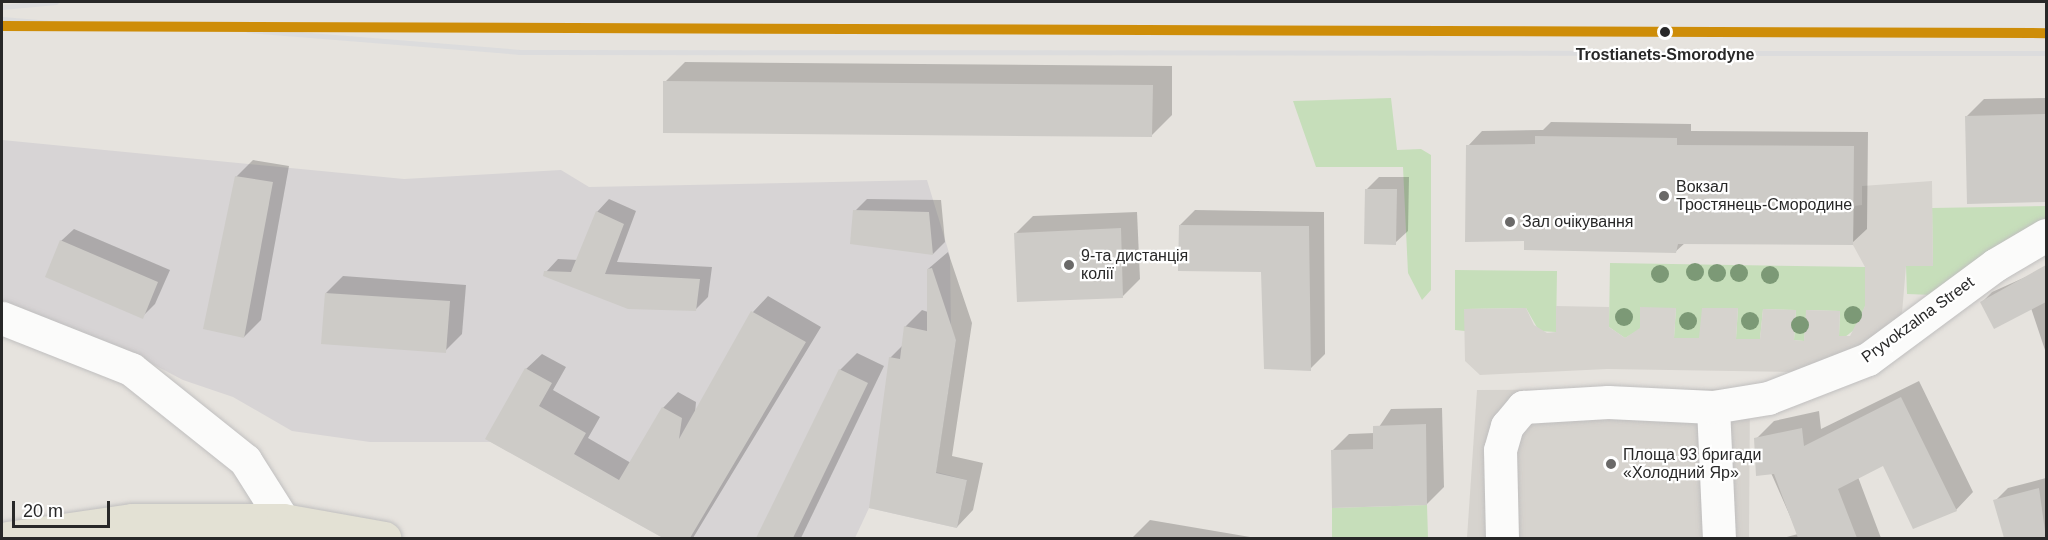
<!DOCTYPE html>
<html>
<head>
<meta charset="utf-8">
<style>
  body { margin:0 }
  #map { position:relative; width:2048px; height:540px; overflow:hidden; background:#e6e3de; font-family:Arial,sans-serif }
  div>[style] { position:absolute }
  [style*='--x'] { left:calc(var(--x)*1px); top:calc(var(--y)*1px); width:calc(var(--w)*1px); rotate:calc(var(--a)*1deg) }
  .industrial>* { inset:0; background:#d7d4d5 }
  .green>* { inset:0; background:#c6deba }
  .plaza>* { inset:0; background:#d6d3ce }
  .shadow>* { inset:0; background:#0003 }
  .building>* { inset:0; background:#cdcbc7 }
  .roads { filter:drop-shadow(0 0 2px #c0bfbf) drop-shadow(0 0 2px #c0bfbf) }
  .minor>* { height:33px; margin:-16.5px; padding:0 16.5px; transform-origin:16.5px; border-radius:16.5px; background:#fbfbfa }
  .primary>* { height:33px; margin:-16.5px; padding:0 16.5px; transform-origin:16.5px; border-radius:16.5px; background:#e3e1d4 }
  .rail>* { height:4.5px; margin:-2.25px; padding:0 2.25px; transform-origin:2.25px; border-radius:2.25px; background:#dcdcdd }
  .rail-1>* { height:10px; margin:-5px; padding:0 5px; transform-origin:5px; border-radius:5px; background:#ce8d08 }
  .trees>* { width:18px; height:18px; margin:-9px; border-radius:50%; background:#7c9976 }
  .dots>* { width:16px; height:16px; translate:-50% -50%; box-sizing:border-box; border:3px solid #fff; border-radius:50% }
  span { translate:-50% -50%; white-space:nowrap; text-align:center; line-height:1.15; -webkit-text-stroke:4.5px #fff; paint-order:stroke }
  .stop-label { font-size:16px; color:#282828; font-weight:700 }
  .poi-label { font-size:16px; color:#282828 }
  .left { translate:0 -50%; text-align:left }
  .street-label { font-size:16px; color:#282828 }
  .frame { position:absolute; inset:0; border:3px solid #282828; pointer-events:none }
  .scale { position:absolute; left:12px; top:501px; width:98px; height:27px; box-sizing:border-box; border:3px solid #282828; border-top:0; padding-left:8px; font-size:18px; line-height:21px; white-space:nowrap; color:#282828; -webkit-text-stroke:4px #fff; paint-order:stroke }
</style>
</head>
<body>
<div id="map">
  <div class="industrial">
    <i style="clip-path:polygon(2px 140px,404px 179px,561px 170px,589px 187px,927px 180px,950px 256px,951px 328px,956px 340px,936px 472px,967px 480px,957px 528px,869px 508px,855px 538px,663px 538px,491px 442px,370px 442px,292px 431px,233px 397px,183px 380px,120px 347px,2px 303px)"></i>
  </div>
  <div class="green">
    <i style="clip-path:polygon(1391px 98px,1397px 150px,1421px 149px,1431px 155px,1431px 290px,1422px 300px,1408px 273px,1403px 167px,1316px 167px,1293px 101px)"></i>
    <i style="clip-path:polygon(2046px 206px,2046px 224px,1933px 295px,1907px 294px,1906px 266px,1933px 265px,1932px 208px)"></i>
    <i style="clip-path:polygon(1610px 263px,1865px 267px,1865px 306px,1859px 326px,1845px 337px,1839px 336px,1840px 311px,1807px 310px,1804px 341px,1794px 340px,1796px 310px,1763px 309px,1760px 339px,1736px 339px,1738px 308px,1699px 338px,1674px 338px,1676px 308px,1625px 338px,1609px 327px)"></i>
    <i style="clip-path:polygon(1455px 270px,1557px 271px,1556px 332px,1539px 331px,1526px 308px,1465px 309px,1465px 331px,1455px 330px)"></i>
    <i style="clip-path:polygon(1427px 505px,1428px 538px,1332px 537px,1332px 508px)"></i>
  </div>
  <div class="plaza">
    <i style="clip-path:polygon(1932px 181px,1933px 266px,1906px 266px,1901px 325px,1842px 363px,1799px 372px,1607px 369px,1480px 375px,1465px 361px,1464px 309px,1526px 308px,1534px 325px,1547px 333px,1556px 332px,1556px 306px,1609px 307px,1609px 327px,1625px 338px,1640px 328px,1640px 307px,1676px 308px,1674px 338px,1699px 338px,1702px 308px,1738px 308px,1736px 339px,1760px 339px,1763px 309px,1796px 310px,1794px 340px,1804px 341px,1806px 310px,1840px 311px,1839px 336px,1850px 336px,1865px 306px,1865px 267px,1853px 245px,1854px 206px,1862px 205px,1862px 186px)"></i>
    <i style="clip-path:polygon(1750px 389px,1749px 538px,1467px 538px,1477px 390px)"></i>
  </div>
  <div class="shadow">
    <i style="clip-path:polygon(685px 62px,1172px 66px,1172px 115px,1152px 135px,665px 82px)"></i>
    <i style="clip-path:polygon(2046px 98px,2046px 201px,1968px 202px,1967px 116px,1984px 99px)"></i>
    <i style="clip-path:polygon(1551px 122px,1691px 124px,1691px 131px,1868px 132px,1867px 229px,1852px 243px,1685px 243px,1675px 252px,1526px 240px,1468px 146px,1482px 131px,1543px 130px)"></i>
    <i style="clip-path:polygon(253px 160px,289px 166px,261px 320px,244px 337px,236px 177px)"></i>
    <i style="clip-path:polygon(1379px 177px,1409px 177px,1408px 231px,1395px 243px,1367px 189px)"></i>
    <i style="clip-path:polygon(609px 199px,636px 211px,617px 262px,712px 267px,708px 297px,695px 310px,546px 272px,558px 259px,578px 260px,597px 212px)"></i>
    <i style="clip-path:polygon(867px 199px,941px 200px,945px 242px,933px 254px,855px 211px)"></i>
    <i style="clip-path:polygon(1195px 210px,1324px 212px,1325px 354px,1310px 369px,1262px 271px,1180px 225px)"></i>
    <i style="clip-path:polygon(1137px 212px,1140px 279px,1123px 296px,1016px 233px,1033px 216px)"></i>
    <i style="clip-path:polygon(74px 229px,170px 270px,155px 304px,142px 317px,61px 241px)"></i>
    <i style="clip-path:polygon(948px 252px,972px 323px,952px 456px,983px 463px,973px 510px,957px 527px,890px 358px,903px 345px,905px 327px,922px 310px,928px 312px,928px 269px)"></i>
    <i style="clip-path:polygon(2046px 268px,2046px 353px,2031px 308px,1982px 302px,1992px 292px)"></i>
    <i style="clip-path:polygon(343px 276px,466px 285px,462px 334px,445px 351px,326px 293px)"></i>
    <i style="clip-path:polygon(768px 296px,821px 327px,693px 538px,666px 538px,487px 439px,526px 369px,542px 354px,566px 367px,553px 390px,600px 417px,588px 438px,631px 463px,663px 408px,678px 392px,696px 402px,695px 413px,753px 312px)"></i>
    <i style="clip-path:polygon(857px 353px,884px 366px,801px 538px,759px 538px,840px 370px)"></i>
    <i style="clip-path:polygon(1919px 381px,1973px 492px,1956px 510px,1884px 464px,1858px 477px,1881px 538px,1783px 538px,1798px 534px,1756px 439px,1774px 421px,1819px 411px,1821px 429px)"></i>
    <i style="clip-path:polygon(1442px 408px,1444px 487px,1427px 504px,1332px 451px,1349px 434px,1375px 433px,1391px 409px)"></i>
    <i style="clip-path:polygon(2046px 478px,2046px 538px,2005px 538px,1995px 501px,2008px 488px)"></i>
    <i style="clip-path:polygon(1150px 520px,1256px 538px,1132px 538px)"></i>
  </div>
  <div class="building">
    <i style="clip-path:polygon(663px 81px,1153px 85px,1152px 137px,663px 133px)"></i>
    <i style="clip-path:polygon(2046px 114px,2046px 202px,1967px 204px,1965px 116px)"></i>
    <i style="clip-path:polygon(1535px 136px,1677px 138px,1677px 145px,1854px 146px,1853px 245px,1678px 244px,1676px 253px,1524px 250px,1524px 241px,1465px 242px,1466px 145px,1535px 144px)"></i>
    <i style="clip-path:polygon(235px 176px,273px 182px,244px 338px,203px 329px)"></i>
    <i style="clip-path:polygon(1365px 189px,1397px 189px,1396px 245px,1364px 244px)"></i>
    <i style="clip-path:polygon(853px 210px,929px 212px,933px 255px,850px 244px)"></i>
    <i style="clip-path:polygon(596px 211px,624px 224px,605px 274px,700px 279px,696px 311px,628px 309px,543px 276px,544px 271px,571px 272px)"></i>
    <i style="clip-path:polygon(1179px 225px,1309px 226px,1311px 371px,1264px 369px,1261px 272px,1178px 271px)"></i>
    <i style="clip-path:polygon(1121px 228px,1123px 298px,1017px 302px,1014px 233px)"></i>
    <i style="clip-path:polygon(60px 240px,158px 282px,143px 319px,45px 277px)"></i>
    <i style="clip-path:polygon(2046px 265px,2046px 302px,1994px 329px,1980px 302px)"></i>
    <i style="clip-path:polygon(932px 268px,956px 340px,936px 473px,967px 480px,957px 528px,869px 508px,889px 357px,900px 359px,904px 326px,927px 331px,927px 269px)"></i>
    <i style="clip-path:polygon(325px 293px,450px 301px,446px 353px,321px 344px)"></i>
    <i style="clip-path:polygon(751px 311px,806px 342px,690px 538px,663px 538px,485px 439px,525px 368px,552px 383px,539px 406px,586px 433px,574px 454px,619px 480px,662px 407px,682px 418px,679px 439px)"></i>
    <i style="clip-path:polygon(839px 369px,868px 383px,793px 538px,756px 538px)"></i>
    <i style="clip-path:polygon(1901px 397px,1957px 511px,1913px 529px,1883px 466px,1838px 489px,1857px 538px,1798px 538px,1774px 474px,1756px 476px,1754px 438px,1802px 428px,1804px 446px)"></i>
    <i style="clip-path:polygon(1426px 424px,1427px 505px,1332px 508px,1331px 450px,1373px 449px,1373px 426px)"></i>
    <i style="clip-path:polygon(2039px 488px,2046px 538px,2004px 538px,1993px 500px)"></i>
  </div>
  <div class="roads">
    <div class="minor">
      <i style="--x:2;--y:318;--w:139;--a:21.6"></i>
      <i style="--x:131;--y:369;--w:146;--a:38.6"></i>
      <i style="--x:245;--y:460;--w:71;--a:57.7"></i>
      <i style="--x:1713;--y:407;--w:131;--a:87.4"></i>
      <i style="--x:1502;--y:538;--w:88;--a:-91.3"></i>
      <i style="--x:1500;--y:450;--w:25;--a:-74"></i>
      <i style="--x:1507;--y:426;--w:25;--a:-50"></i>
      <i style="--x:1523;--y:407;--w:85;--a:-3.4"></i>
      <i style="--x:1608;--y:402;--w:105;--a:2.7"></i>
      <i style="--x:1713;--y:407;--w:56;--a:-9.3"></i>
      <i style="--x:1768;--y:398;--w:107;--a:-21.3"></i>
      <i style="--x:1868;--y:359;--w:158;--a:-36.5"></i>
      <i style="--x:1995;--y:265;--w:59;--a:-30.5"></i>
    </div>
    <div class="primary">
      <i style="--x:7;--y:538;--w:126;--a:-8.2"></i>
      <i style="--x:132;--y:520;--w:151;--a:0"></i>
      <i style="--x:283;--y:520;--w:103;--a:10.1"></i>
    </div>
  </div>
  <div class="rail">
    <i style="--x:2;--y:7;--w:54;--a:-5.3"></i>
    <i style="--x:2;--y:19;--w:72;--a:4.8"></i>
    <i style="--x:248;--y:30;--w:273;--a:4.6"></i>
    <i style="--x:520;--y:52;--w:1526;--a:0.04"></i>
  </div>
  <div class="rail-1">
    <i style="--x:2;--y:26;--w:2044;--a:0.2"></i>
  </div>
  <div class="trees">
    <i style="left:1695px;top:272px"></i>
    <i style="left:1717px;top:273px"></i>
    <i style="left:1739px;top:273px"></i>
    <i style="left:1660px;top:274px"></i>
    <i style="left:1770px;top:275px"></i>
    <i style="left:1853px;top:315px"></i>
    <i style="left:1624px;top:317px"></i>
    <i style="left:1688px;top:321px"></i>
    <i style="left:1750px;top:321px"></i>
    <i style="left:1800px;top:325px"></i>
  </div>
  <div class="dots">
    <i style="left:1665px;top:32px;background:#282828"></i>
    <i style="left:1664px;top:196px;background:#6a6968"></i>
    <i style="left:1510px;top:222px;background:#6a6968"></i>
    <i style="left:1069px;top:265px;background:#6a6968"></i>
    <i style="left:1611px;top:464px;background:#6a6968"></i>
  </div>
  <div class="stop-label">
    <span style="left:1665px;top:55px">Trostianets-Smorodyne</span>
  </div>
  <div class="poi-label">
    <span class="left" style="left:1676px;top:196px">Вокзал<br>Тростянець-Смородине</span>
    <span class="left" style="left:1522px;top:222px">Зал очікування</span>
    <span class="left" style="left:1081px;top:265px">9-та дистанція<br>колії</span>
    <span class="left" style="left:1623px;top:464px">Площа 93 бригади<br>«Холодний Яр»</span>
  </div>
  <div class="street-label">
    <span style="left:1918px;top:320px;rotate:-36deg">Pryvokzalna Street</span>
  </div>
  <div class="frame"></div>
  <div class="scale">20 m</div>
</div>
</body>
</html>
